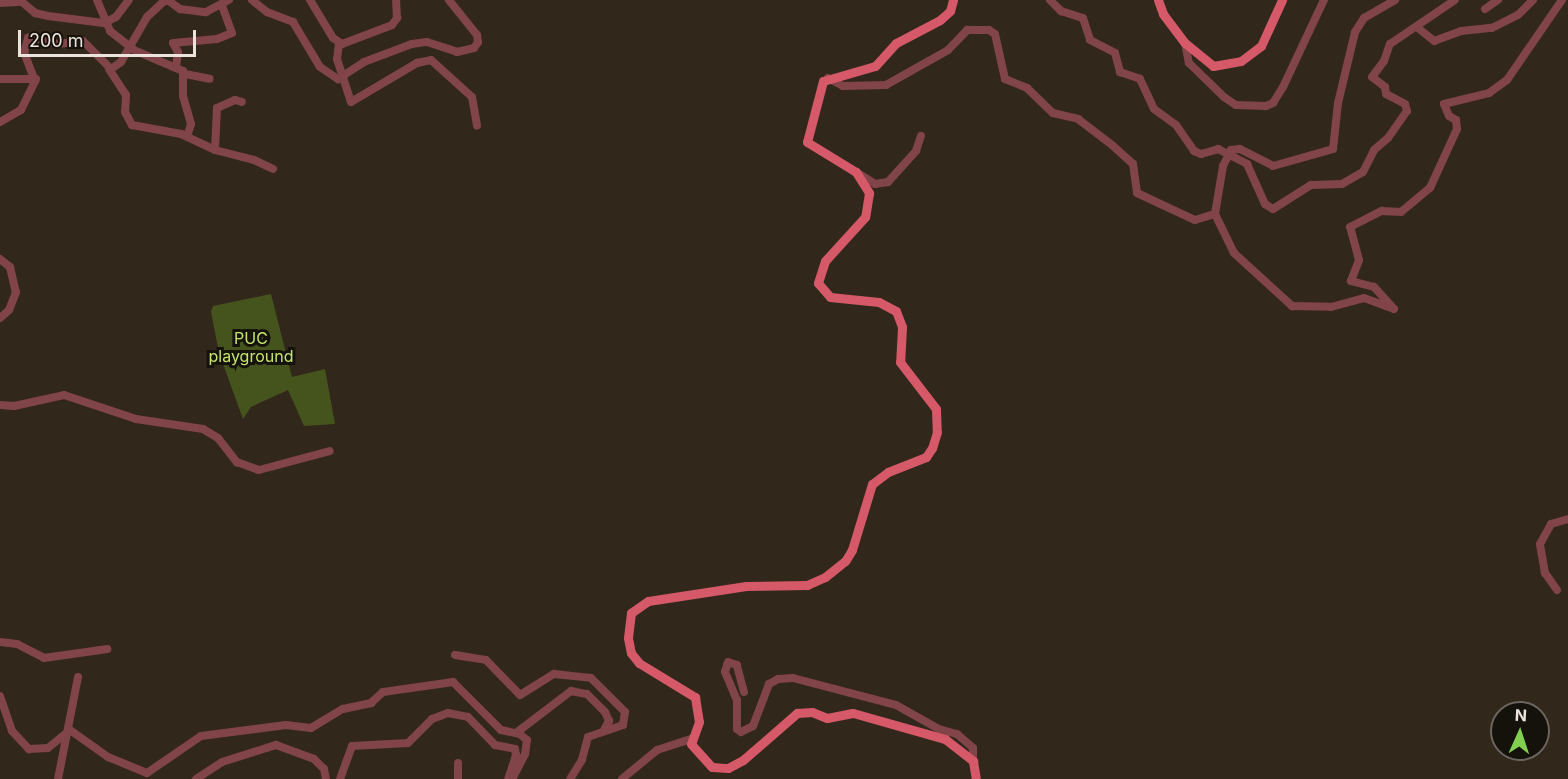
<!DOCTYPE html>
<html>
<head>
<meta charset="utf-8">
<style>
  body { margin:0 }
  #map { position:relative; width:1568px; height:779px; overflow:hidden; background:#31271a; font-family:Inter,sans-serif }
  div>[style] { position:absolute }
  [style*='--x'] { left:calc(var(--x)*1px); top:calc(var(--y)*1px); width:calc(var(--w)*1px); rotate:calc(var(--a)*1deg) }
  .green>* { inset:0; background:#45531c }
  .minor>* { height:8px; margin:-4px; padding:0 4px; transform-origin:4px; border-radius:4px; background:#814449 }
  .major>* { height:9px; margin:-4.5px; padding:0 4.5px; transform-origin:4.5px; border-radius:4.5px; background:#d55968 }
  span { translate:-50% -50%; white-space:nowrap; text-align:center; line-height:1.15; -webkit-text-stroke:6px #15110b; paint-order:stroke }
  .park-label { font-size:16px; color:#c4e66b }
  .north { position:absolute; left:1490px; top:701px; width:60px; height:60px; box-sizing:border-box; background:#15110b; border:2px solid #6b655f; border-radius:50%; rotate:3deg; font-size:16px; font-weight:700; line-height:24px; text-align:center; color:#ebe4dc }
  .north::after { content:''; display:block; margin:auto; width:21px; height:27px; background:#82d04f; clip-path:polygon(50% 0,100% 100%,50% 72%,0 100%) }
  .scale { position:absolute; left:18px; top:30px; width:178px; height:27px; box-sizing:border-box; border:3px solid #ebe4dc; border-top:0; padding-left:8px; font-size:18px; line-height:21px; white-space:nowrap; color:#ebe4dc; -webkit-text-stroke:4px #15110b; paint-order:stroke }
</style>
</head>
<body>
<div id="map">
  <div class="green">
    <i style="clip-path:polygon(271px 294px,292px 377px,325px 369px,335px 424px,304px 426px,288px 390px,251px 407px,243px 419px,219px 353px,211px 312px,213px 306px)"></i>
  </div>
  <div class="minor">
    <i style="--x:97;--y:0;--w:34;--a:67"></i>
    <i style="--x:110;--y:31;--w:33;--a:38"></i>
    <i style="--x:136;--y:51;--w:51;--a:23.1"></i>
    <i style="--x:183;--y:71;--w:25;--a:90"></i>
    <i style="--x:183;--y:96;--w:29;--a:74"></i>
    <i style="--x:191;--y:124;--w:13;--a:108"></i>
    <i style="--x:252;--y:0;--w:19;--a:39"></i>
    <i style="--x:267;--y:12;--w:28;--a:21"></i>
    <i style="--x:293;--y:22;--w:52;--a:59"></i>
    <i style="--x:320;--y:67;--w:22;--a:34"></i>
    <i style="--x:338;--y:79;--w:31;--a:-33"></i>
    <i style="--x:364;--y:62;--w:51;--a:-20.6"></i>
    <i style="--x:412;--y:44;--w:15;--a:-8"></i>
    <i style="--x:427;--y:42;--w:32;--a:18"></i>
    <i style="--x:457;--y:52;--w:17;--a:-13"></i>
    <i style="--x:474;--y:48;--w:7;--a:-56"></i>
    <i style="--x:478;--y:42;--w:7;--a:-98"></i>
    <i style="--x:477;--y:35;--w:45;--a:-128.7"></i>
    <i style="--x:310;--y:0;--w:44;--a:58.8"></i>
    <i style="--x:333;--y:38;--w:11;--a:34"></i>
    <i style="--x:342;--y:44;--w:53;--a:-20.8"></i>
    <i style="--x:392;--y:25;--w:9;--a:-54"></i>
    <i style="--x:397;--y:18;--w:18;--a:-93"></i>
    <i style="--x:1050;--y:0;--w:16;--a:45"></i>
    <i style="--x:1061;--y:11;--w:23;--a:18"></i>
    <i style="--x:1083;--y:18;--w:23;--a:72"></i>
    <i style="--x:1090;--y:40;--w:28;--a:27"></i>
    <i style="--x:1115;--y:53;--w:20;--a:75"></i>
    <i style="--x:1120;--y:72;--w:21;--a:19"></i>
    <i style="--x:1140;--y:79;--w:33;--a:65"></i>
    <i style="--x:1154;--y:109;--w:27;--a:36"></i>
    <i style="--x:1176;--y:125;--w:32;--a:55"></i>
    <i style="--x:1194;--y:151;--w:8;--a:23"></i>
    <i style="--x:1201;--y:154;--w:18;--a:-16"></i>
    <i style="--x:1218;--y:149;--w:33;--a:27"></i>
    <i style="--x:1247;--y:164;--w:44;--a:65.8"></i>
    <i style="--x:1265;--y:204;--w:9;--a:32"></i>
    <i style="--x:1273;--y:209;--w:45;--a:-32.3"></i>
    <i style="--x:1311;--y:185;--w:31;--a:-2"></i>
    <i style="--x:1342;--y:184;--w:24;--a:-30"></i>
    <i style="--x:1363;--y:172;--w:25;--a:-63"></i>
    <i style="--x:1374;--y:150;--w:18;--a:-41"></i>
    <i style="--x:1388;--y:138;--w:33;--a:-55"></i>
    <i style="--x:1407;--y:111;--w:7;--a:-106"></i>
    <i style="--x:1405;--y:104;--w:21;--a:-152"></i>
    <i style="--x:1386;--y:94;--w:7;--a:-98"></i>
    <i style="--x:1385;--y:87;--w:16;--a:-142"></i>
    <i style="--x:1372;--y:77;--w:20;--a:-53"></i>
    <i style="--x:1384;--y:61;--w:18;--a:-71"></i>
    <i style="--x:1390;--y:44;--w:78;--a:-34.1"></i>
    <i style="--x:0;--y:3;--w:22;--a:-3"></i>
    <i style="--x:22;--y:2;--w:17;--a:40"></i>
    <i style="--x:35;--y:13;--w:13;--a:13"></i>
    <i style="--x:48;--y:16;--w:56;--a:7.1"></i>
    <i style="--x:104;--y:23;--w:13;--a:-27"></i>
    <i style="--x:116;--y:17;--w:21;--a:-53"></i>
    <i style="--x:1485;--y:9;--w:16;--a:-35"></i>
    <i style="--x:1418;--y:28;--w:21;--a:39"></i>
    <i style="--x:1434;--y:41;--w:29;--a:-20"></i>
    <i style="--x:1461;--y:31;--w:31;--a:-6"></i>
    <i style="--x:1492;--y:28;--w:29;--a:-27"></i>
    <i style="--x:1518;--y:15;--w:21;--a:-45"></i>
    <i style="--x:339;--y:43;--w:16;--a:97"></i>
    <i style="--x:337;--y:59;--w:45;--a:72"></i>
    <i style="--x:351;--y:102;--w:77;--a:-30.6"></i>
    <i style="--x:417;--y:63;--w:14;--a:-12"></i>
    <i style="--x:431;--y:60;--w:55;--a:42.1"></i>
    <i style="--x:472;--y:97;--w:29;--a:80"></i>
    <i style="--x:1185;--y:43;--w:20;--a:79"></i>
    <i style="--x:1189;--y:63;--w:49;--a:44.2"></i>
    <i style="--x:1224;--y:97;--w:14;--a:34"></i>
    <i style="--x:1236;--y:105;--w:30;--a:2"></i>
    <i style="--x:1266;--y:106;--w:8;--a:-23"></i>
    <i style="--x:1273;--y:103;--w:19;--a:-58"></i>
    <i style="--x:1283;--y:87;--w:96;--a:-64.8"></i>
    <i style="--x:176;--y:67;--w:15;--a:-82"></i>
    <i style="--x:178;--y:52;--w:10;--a:-119"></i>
    <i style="--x:173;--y:43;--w:44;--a:-5.2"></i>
    <i style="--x:217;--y:39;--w:16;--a:-22"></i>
    <i style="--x:232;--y:33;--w:30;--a:-110"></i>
    <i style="--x:109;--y:69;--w:31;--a:57"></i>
    <i style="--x:126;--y:95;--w:17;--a:93"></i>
    <i style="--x:125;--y:112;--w:15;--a:62"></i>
    <i style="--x:132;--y:125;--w:50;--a:10.4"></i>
    <i style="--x:181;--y:134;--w:38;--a:25"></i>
    <i style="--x:215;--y:150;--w:40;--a:14.4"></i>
    <i style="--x:254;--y:160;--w:21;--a:25"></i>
    <i style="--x:185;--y:74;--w:25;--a:11"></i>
    <i style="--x:828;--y:78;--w:17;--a:28"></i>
    <i style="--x:843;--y:86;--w:43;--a:-1.3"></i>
    <i style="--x:886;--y:85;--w:71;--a:-29.4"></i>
    <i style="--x:948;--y:50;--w:28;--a:-46"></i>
    <i style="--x:967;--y:30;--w:22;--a:0"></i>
    <i style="--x:989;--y:30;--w:7;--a:34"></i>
    <i style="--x:995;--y:34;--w:46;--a:77.5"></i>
    <i style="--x:1005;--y:79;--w:24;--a:22"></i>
    <i style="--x:1027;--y:88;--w:36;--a:44"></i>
    <i style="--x:1053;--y:113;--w:26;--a:13"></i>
    <i style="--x:1078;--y:119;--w:43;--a:37.4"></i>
    <i style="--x:1112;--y:145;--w:28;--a:42"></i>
    <i style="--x:1133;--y:164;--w:29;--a:82"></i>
    <i style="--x:1137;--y:193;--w:64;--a:25"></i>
    <i style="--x:1195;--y:220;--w:21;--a:-17"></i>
    <i style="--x:1215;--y:214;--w:49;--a:-80.5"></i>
    <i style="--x:1223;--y:166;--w:18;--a:-63"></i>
    <i style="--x:1231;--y:150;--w:9;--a:-6"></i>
    <i style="--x:1240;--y:149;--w:37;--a:27"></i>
    <i style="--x:1273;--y:166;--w:62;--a:-15.8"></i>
    <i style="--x:1333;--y:149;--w:46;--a:-83.8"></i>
    <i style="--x:1338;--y:103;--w:73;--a:-76.5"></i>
    <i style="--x:1355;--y:32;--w:17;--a:-57"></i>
    <i style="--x:1364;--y:18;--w:36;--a:-30"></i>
    <i style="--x:0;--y:79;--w:36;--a:0"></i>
    <i style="--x:0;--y:122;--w:24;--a:-30"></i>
    <i style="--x:21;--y:110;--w:32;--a:-64"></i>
    <i style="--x:35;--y:81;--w:30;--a:-111"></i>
    <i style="--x:24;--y:53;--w:16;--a:-75"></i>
    <i style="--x:28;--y:38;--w:31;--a:11"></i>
    <i style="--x:58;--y:44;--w:25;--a:-7"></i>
    <i style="--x:83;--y:41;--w:40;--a:45"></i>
    <i style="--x:111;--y:69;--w:12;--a:-35"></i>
    <i style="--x:121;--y:62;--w:52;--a:-60"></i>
    <i style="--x:147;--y:17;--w:23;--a:-43"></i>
    <i style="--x:164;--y:1;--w:5;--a:0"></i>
    <i style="--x:169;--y:1;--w:14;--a:36"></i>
    <i style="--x:180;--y:9;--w:26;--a:7"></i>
    <i style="--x:206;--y:12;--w:26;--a:-28"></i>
    <i style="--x:215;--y:150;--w:42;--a:-87.3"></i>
    <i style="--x:217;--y:108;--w:20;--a:-24"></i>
    <i style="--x:235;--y:100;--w:7;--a:16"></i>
    <i style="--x:856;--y:172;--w:22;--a:32"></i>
    <i style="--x:875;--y:184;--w:13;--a:-9"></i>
    <i style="--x:888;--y:182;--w:42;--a:-47.9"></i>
    <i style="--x:916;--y:151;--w:16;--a:-72"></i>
    <i style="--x:1215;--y:214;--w:43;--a:64"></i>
    <i style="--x:1234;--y:253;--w:79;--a:42.4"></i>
    <i style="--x:1292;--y:306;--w:39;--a:1"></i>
    <i style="--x:1331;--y:307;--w:34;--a:-15"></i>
    <i style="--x:1364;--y:298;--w:32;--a:20"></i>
    <i style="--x:1394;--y:309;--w:30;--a:-132"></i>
    <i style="--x:1374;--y:287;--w:24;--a:-165"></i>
    <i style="--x:1351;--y:281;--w:22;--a:-69"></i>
    <i style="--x:1359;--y:260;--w:34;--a:-105"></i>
    <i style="--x:1350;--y:227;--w:36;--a:-27"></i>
    <i style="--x:1382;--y:211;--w:19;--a:3"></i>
    <i style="--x:1401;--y:212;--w:38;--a:-40"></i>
    <i style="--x:1430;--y:188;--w:65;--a:-65.4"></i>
    <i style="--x:1457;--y:129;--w:9;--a:-96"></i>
    <i style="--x:1456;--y:120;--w:8;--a:-150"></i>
    <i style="--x:1449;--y:116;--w:13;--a:-113"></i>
    <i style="--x:1444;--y:104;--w:46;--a:-13.7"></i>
    <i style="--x:1489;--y:93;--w:22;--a:-36"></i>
    <i style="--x:1507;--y:80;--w:97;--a:-55.5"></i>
    <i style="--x:0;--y:259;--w:13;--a:39"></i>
    <i style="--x:10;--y:267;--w:26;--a:77"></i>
    <i style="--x:16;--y:292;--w:19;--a:111"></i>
    <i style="--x:9;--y:310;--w:12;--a:138"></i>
    <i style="--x:0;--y:405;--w:14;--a:4"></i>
    <i style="--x:14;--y:406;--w:51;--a:-12.4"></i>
    <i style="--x:64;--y:395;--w:76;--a:18.4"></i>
    <i style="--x:136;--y:419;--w:68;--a:8.5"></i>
    <i style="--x:203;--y:429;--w:17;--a:31"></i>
    <i style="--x:218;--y:438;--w:31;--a:52"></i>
    <i style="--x:237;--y:462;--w:23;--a:20"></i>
    <i style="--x:259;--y:470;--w:73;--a:-15"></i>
    <i style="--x:1557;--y:590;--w:21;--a:-125"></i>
    <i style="--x:1545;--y:573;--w:29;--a:-100"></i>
    <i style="--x:1540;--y:544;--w:23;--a:-61"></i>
    <i style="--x:1551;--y:524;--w:18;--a:-16"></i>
    <i style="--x:0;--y:642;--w:17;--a:7"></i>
    <i style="--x:17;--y:644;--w:30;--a:27"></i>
    <i style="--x:44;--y:658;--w:64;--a:-8.1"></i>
    <i style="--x:455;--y:655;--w:31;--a:9"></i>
    <i style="--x:486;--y:660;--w:49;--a:45.8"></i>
    <i style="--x:520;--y:695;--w:40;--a:-32"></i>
    <i style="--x:554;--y:674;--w:37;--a:6"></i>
    <i style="--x:591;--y:678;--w:48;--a:45"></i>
    <i style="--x:625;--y:712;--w:13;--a:99"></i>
    <i style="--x:623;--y:725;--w:37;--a:161"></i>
    <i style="--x:588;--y:737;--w:24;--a:105"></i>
    <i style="--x:582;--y:760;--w:22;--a:122"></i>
    <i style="--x:744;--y:692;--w:28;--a:-105"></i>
    <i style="--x:737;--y:665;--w:9;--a:-162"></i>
    <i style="--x:728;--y:662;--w:10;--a:107"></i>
    <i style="--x:725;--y:672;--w:30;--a:67"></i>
    <i style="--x:737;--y:700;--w:29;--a:90"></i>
    <i style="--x:737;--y:729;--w:5;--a:37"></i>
    <i style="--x:741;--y:732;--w:13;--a:-27"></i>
    <i style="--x:753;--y:726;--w:45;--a:-69.1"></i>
    <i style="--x:769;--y:684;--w:10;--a:-29"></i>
    <i style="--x:778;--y:679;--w:15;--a:-4"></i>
    <i style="--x:793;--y:678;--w:106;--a:14.7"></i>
    <i style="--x:896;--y:705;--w:49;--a:29.2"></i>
    <i style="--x:939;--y:729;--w:19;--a:16"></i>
    <i style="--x:957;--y:734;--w:21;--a:41"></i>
    <i style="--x:973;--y:748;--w:13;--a:90"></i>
    <i style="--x:0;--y:696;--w:37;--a:71"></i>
    <i style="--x:12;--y:731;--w:25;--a:47"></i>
    <i style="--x:29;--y:749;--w:19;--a:-3"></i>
    <i style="--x:48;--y:748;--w:28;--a:-39"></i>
    <i style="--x:70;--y:730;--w:47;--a:35.4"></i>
    <i style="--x:108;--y:757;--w:42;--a:22.3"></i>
    <i style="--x:147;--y:773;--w:65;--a:-34.4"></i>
    <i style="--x:201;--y:736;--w:86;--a:-7.4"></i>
    <i style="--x:286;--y:725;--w:25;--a:7"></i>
    <i style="--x:311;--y:728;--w:37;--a:-31"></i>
    <i style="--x:343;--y:709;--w:29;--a:-12"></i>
    <i style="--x:371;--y:703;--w:16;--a:-43"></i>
    <i style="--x:383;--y:692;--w:71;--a:-8.1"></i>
    <i style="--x:453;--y:682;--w:68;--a:45"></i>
    <i style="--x:501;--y:730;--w:19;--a:12"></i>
    <i style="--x:520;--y:734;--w:9;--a:41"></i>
    <i style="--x:527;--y:740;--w:14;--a:98"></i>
    <i style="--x:525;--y:754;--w:28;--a:117"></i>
    <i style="--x:516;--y:733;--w:69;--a:-37.4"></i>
    <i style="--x:571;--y:691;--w:16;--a:11"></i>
    <i style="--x:587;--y:694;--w:25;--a:45"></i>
    <i style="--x:605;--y:712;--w:10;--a:66"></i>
    <i style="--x:609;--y:721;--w:10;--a:119"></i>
    <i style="--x:58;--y:779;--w:104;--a:-78.9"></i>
    <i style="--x:196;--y:779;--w:31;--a:-33"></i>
    <i style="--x:222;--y:762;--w:57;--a:-17.5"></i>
    <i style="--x:276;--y:745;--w:40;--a:20.2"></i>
    <i style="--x:314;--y:759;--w:14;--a:45"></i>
    <i style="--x:324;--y:769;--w:10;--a:79"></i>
    <i style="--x:340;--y:779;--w:35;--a:-70"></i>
    <i style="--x:352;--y:746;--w:56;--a:-3.1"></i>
    <i style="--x:408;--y:743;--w:34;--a:-45"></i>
    <i style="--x:432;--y:719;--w:17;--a:-21"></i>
    <i style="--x:448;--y:713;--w:20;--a:11"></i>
    <i style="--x:468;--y:717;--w:39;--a:46"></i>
    <i style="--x:495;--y:745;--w:20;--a:11"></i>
    <i style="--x:515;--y:749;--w:6;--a:81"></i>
    <i style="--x:516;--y:755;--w:25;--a:108"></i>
    <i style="--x:458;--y:779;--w:16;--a:-90"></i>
    <i style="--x:622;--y:779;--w:45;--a:-39.6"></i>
    <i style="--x:657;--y:750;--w:36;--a:-18"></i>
  </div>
  <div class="major">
    <i style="--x:953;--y:0;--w:11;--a:105"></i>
    <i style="--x:950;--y:11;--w:13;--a:138"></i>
    <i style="--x:940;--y:20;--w:50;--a:152.4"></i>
    <i style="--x:896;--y:43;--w:31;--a:132"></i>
    <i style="--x:875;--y:66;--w:54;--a:163.9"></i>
    <i style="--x:823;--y:81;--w:63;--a:104.7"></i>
    <i style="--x:807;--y:142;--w:57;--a:31.5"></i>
    <i style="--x:856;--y:172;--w:25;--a:58"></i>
    <i style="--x:869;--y:193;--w:24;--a:99"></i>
    <i style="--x:865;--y:217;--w:59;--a:132.3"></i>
    <i style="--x:825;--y:261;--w:23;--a:108"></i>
    <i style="--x:818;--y:283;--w:18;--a:49"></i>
    <i style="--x:830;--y:297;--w:49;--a:5.8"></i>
    <i style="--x:879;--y:302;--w:19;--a:28"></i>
    <i style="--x:896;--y:311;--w:17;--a:69"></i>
    <i style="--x:902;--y:327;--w:35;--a:93"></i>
    <i style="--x:900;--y:362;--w:59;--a:52.5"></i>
    <i style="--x:936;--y:409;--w:23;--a:88"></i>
    <i style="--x:937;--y:432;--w:17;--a:107"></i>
    <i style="--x:932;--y:448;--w:11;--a:124"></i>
    <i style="--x:926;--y:457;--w:41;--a:158.5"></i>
    <i style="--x:888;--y:472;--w:20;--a:143"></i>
    <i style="--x:872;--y:484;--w:69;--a:106.9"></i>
    <i style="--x:852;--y:550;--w:13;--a:122"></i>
    <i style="--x:845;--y:561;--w:26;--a:141"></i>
    <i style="--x:825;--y:577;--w:20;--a:156"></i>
    <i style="--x:807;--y:585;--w:61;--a:179.1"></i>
    <i style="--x:746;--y:586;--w:99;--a:171.3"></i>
    <i style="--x:648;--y:601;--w:21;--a:145"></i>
    <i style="--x:631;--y:613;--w:25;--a:97"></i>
    <i style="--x:628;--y:638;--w:15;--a:79"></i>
    <i style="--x:631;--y:653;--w:13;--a:51"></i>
    <i style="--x:639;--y:663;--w:66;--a:31.3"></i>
    <i style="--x:695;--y:697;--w:25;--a:81"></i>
    <i style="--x:699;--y:722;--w:23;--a:110"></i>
    <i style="--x:691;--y:744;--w:31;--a:48"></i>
    <i style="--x:712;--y:767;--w:16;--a:4"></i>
    <i style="--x:728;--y:768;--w:17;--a:-28"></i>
    <i style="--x:743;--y:760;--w:72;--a:-41"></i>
    <i style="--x:797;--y:713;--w:15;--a:-4"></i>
    <i style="--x:812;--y:712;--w:16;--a:22"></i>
    <i style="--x:827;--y:718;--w:26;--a:-11"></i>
    <i style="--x:853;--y:713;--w:96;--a:15.8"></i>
    <i style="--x:945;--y:739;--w:36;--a:38"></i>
    <i style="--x:973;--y:761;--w:18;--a:81"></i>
    <i style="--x:1158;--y:0;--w:15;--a:70"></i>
    <i style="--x:1163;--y:14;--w:36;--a:53"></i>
    <i style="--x:1185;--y:43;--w:36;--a:39"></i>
    <i style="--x:1213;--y:66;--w:28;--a:-10"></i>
    <i style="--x:1241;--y:61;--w:25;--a:-37"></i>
    <i style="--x:1261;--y:46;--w:51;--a:-65.5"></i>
  </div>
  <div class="park-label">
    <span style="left:251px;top:347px">PUC<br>playground</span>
  </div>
  <div class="north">N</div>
  <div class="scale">200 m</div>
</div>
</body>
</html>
